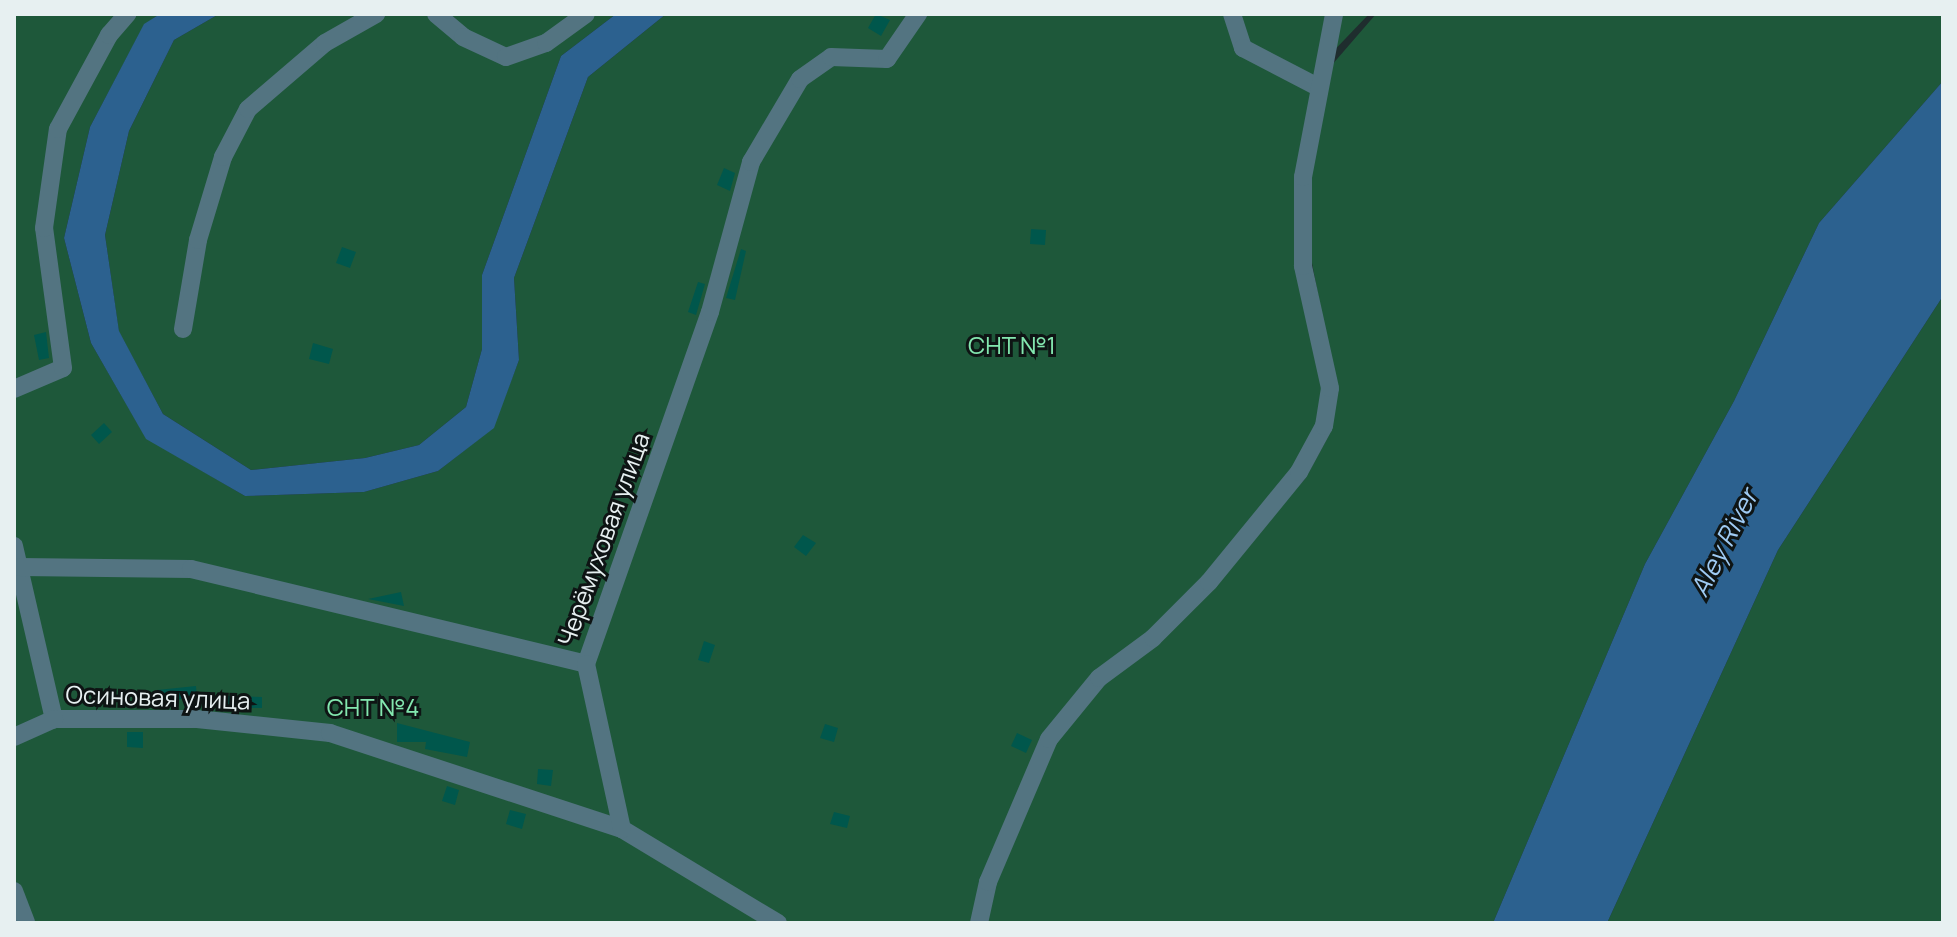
<!DOCTYPE html>
<html>
<head>
<meta charset="utf-8">
<style>
  body { margin:0 }
  #map { position:relative; width:1957px; height:937px; overflow:hidden; background:#1f2d2e; font-family:Manrope,sans-serif }
  div>[style] { position:absolute }
  [style*='--x'] { left:calc(var(--x)*1px); top:calc(var(--y)*1px); width:calc(var(--w)*1px); rotate:calc(var(--a)*1deg) }
  .green>* { inset:0; background:#1e583a }
  .water>* { inset:0; background:#2c618f }
  .building>* { inset:0; background:#00574c }
  .minor>* { height:18px; margin:-9px; padding:0 9px; transform-origin:9px; border-radius:9px; background:#537481 }
  span { translate:-50% -50%; white-space:nowrap; text-align:center; line-height:1.15; -webkit-text-stroke:6px #0e1414; paint-order:stroke }
  .park-label { font-size:24px; color:#83e7af }
  .street-label { font-size:24px; color:#e7f0f1 }
  .water-label { font-size:26px; color:#9fcbf4; font-style:italic }
  .frame { position:absolute; inset:0; border:16px solid #e7f0f1; pointer-events:none }
</style>
</head>
<body>
<div id="map">
  <div class="green">
    <i style="clip-path:polygon(14px 14px,160px 14px,144px 25px,90px 127px,64px 238px,91px 343px,146px 438px,245px 496px,364px 492px,438px 471px,493px 428px,519px 360px,514px 278px,588px 77px,666px 14px,1369px 14px,1323px 62px,1300px 174px,1303px 266px,1330px 388px,1317px 432px,1296px 469px,1217px 572px,1305px 479px,1328px 437px,1337px 393px,1312px 263px,1311px 179px,1331px 66px,1376px 14px,1943px 14px,1943px 81px,1819px 223px,1734px 401px,1645px 564px,1493px 923px,14px 923px)"></i>
    <i style="clip-path:polygon(219px 14px,616px 14px,561px 56px,482px 275px,482px 349px,466px 407px,419px 445px,365px 458px,251px 470px,163px 414px,119px 332px,105px 235px,129px 131px,174px 40px)"></i>
    <i style="clip-path:polygon(1943px 296px,1943px 923px,1607px 923px,1778px 550px)"></i>
  </div>
  <div class="water">
    <i style="clip-path:polygon(160px 14px,219px 14px,174px 40px,129px 131px,105px 235px,119px 331px,163px 414px,251px 470px,365px 458px,419px 445px,466px 407px,482px 349px,482px 275px,561px 56px,616px 14px,666px 14px,588px 77px,514px 278px,519px 360px,494px 428px,438px 471px,364px 492px,245px 496px,146px 439px,91px 343px,64px 238px,90px 127px,144px 24px)"></i>
    <i style="clip-path:polygon(1943px 81px,1943px 296px,1778px 550px,1607px 923px,1493px 923px,1645px 564px,1734px 401px,1819px 223px)"></i>
  </div>
  <div class="building">
    <i style="clip-path:polygon(876px 14px,890px 20px,881px 36px,868px 28px)"></i>
    <i style="clip-path:polygon(724px 168px,735px 173px,730px 191px,717px 185px)"></i>
    <i style="clip-path:polygon(1031px 229px,1046px 230px,1045px 245px,1030px 244px)"></i>
    <i style="clip-path:polygon(342px 247px,356px 252px,350px 268px,336px 263px)"></i>
    <i style="clip-path:polygon(741px 249px,746px 251px,735px 300px,726px 298px)"></i>
    <i style="clip-path:polygon(698px 282px,705px 284px,696px 315px,688px 312px)"></i>
    <i style="clip-path:polygon(46px 332px,49px 358px,39px 360px,34px 335px)"></i>
    <i style="clip-path:polygon(313px 343px,333px 349px,329px 364px,309px 359px)"></i>
    <i style="clip-path:polygon(104px 423px,112px 432px,99px 444px,91px 435px)"></i>
    <i style="clip-path:polygon(803px 535px,816px 543px,806px 556px,794px 547px)"></i>
    <i style="clip-path:polygon(401px 592px,404px 606px,368px 599px)"></i>
    <i style="clip-path:polygon(704px 641px,715px 645px,709px 663px,698px 660px)"></i>
    <i style="clip-path:polygon(196px 686px,197px 697px,159px 702px,157px 690px)"></i>
    <i style="clip-path:polygon(227px 696px,262px 697px,262px 708px,226px 708px)"></i>
    <i style="clip-path:polygon(397px 723px,470px 742px,467px 757px,425px 749px,426px 742px,397px 742px)"></i>
    <i style="clip-path:polygon(825px 724px,838px 728px,834px 742px,820px 738px)"></i>
    <i style="clip-path:polygon(127px 732px,143px 732px,143px 748px,127px 747px)"></i>
    <i style="clip-path:polygon(1017px 733px,1032px 740px,1026px 753px,1011px 746px)"></i>
    <i style="clip-path:polygon(538px 769px,553px 770px,551px 786px,537px 784px)"></i>
    <i style="clip-path:polygon(447px 786px,459px 790px,455px 805px,442px 801px)"></i>
    <i style="clip-path:polygon(510px 810px,526px 814px,522px 829px,506px 824px)"></i>
    <i style="clip-path:polygon(834px 812px,850px 816px,847px 828px,830px 824px)"></i>
  </div>
  <div class="minor">
    <i style="--x:436;--y:14;--w:35;--a:40"></i>
    <i style="--x:463;--y:37;--w:47;--a:24.9"></i>
    <i style="--x:506;--y:57;--w:42;--a:-19.3"></i>
    <i style="--x:546;--y:43;--w:49;--a:-35.9"></i>
    <i style="--x:1232;--y:14;--w:36;--a:72"></i>
    <i style="--x:1243;--y:48;--w:85;--a:27.5"></i>
    <i style="--x:183;--y:329;--w:90;--a:-80.4"></i>
    <i style="--x:198;--y:240;--w:87;--a:-73.2"></i>
    <i style="--x:223;--y:157;--w:54;--a:-62.5"></i>
    <i style="--x:248;--y:109;--w:101;--a:-40.6"></i>
    <i style="--x:325;--y:43;--w:59;--a:-29.6"></i>
    <i style="--x:14;--y:389;--w:53;--a:-23.2"></i>
    <i style="--x:63;--y:368;--w:141;--a:-97.7"></i>
    <i style="--x:44;--y:228;--w:100;--a:-82"></i>
    <i style="--x:58;--y:129;--w:107;--a:-61.5"></i>
    <i style="--x:109;--y:35;--w:28;--a:-49"></i>
    <i style="--x:14;--y:546;--w:178;--a:77"></i>
    <i style="--x:54;--y:719;--w:143;--a:0"></i>
    <i style="--x:197;--y:719;--w:134;--a:6"></i>
    <i style="--x:330;--y:733;--w:307;--a:18.2"></i>
    <i style="--x:622;--y:829;--w:182;--a:31.1"></i>
    <i style="--x:20;--y:567;--w:171;--a:0.7"></i>
    <i style="--x:191;--y:569;--w:406;--a:13.5"></i>
    <i style="--x:586;--y:664;--w:373;--a:-70.6"></i>
    <i style="--x:710;--y:312;--w:156;--a:-74.7"></i>
    <i style="--x:751;--y:162;--w:96;--a:-59.4"></i>
    <i style="--x:800;--y:79;--w:38;--a:-35"></i>
    <i style="--x:831;--y:57;--w:56;--a:2"></i>
    <i style="--x:887;--y:59;--w:55;--a:-55.4"></i>
    <i style="--x:586;--y:664;--w:169;--a:77.7"></i>
    <i style="--x:14;--y:737;--w:44;--a:-24.2"></i>
    <i style="--x:14;--y:891;--w:34;--a:69"></i>
    <i style="--x:979;--y:923;--w:42;--a:-77.6"></i>
    <i style="--x:988;--y:882;--w:155;--a:-66.9"></i>
    <i style="--x:1049;--y:739;--w:79;--a:-50.7"></i>
    <i style="--x:1099;--y:678;--w:67;--a:-36.5"></i>
    <i style="--x:1153;--y:638;--w:79;--a:-45"></i>
    <i style="--x:1209;--y:582;--w:142;--a:-50.7"></i>
    <i style="--x:1299;--y:472;--w:52;--a:-61.5"></i>
    <i style="--x:1324;--y:426;--w:38;--a:-81"></i>
    <i style="--x:1330;--y:388;--w:125;--a:-102.5"></i>
    <i style="--x:1303;--y:266;--w:89;--a:-90"></i>
    <i style="--x:1303;--y:177;--w:166;--a:-79.2"></i>
  </div>
  <div class="park-label">
    <span style="left:1012px;top:345px">СНТ №1</span>
    <span style="left:373px;top:707px">СНТ №4</span>
  </div>
  <div class="street-label">
    <span style="left:603px;top:539px;rotate:-70deg">Черёмуховая улица</span>
    <span style="left:158px;top:697px;rotate:2deg">Осиновая улица</span>
  </div>
  <div class="water-label">
    <span style="left:1724px;top:543px;rotate:-63deg">Aley River</span>
  </div>
  <div class="frame"></div>
</div>
</body>
</html>
